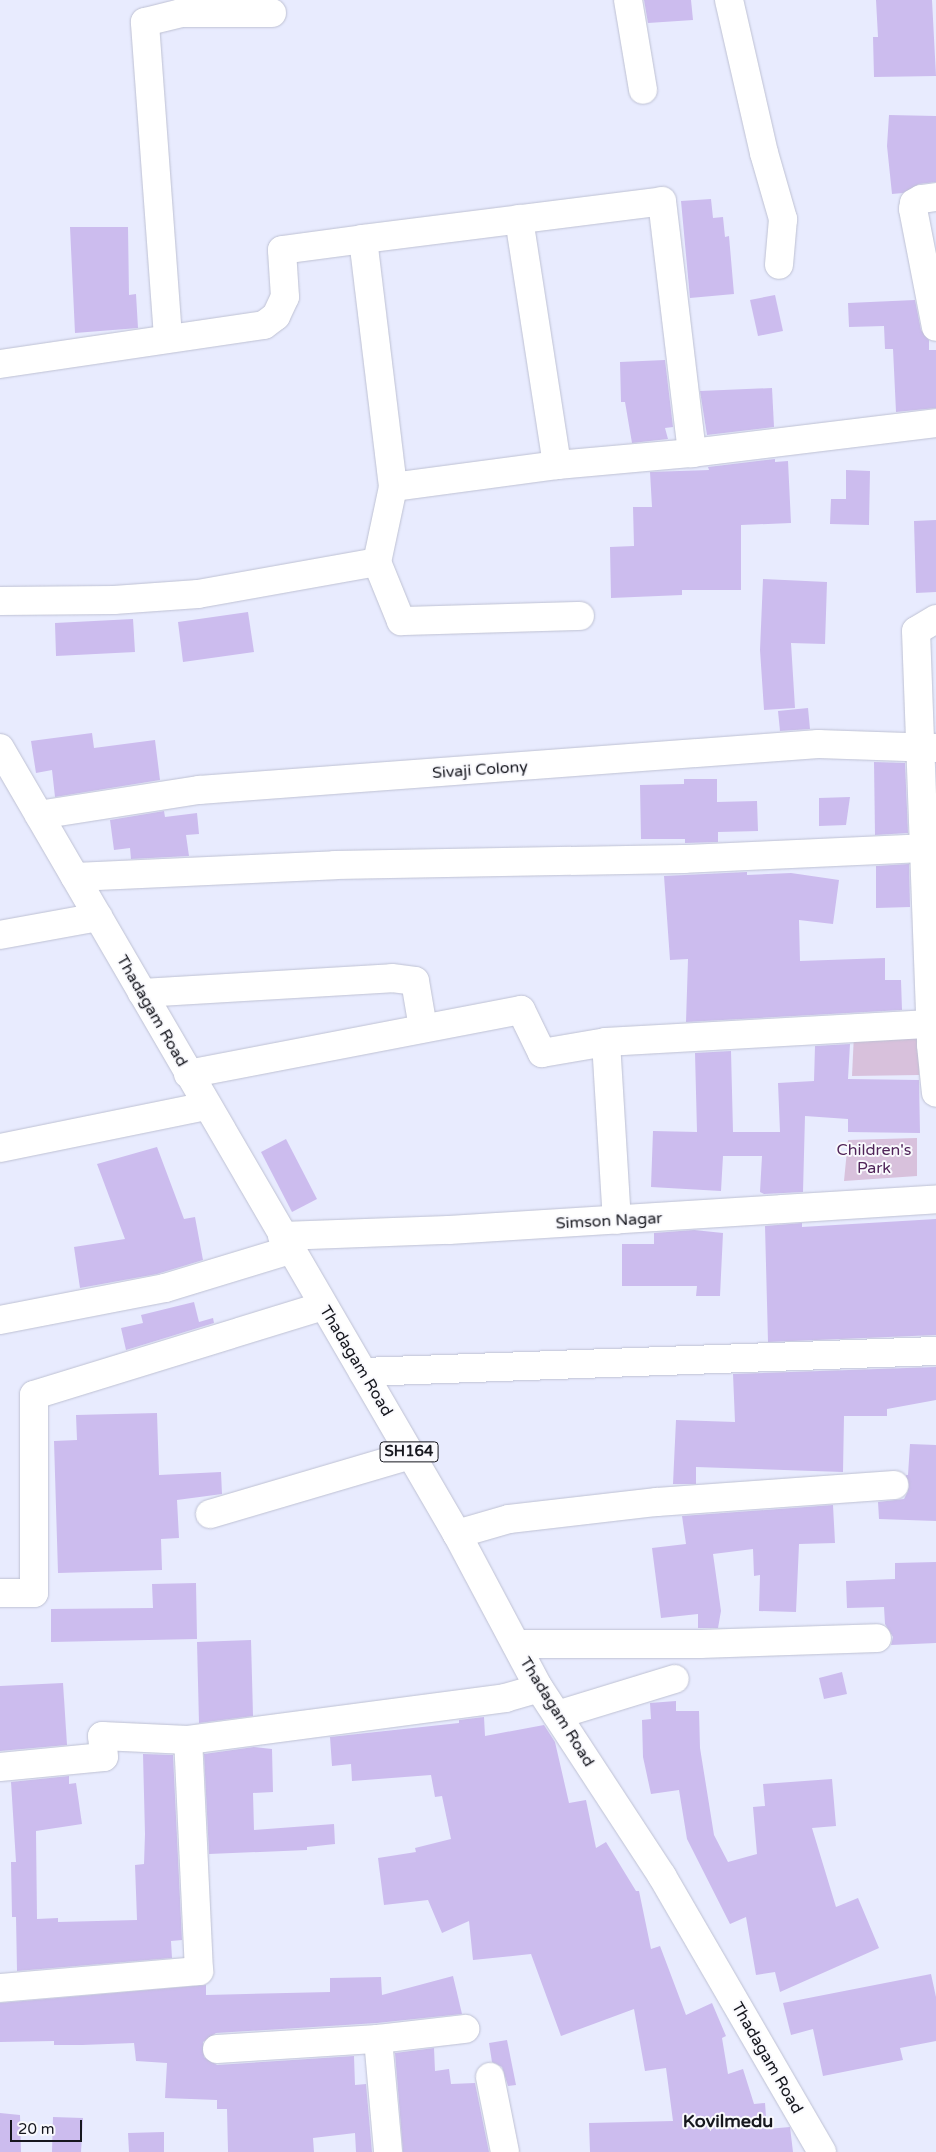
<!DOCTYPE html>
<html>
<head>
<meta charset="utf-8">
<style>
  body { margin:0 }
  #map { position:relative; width:936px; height:2152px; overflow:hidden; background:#e8ebfe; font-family:"Varela Round",sans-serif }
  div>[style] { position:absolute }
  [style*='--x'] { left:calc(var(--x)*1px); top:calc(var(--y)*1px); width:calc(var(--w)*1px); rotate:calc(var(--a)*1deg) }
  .green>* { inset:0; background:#d8c1dc }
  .building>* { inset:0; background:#ccbcee }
  .roads { filter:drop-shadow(0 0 1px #bec1d3) drop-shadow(0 0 1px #bec1d3) }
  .minor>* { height:28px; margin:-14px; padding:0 14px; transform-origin:14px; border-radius:14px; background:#fff }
  .major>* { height:28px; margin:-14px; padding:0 14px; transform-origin:14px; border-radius:14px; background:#fff }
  span { translate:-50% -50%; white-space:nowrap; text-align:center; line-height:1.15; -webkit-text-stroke:4px #f9f9fd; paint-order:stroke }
  .shield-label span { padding:1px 4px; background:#f9f9fd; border:1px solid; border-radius:4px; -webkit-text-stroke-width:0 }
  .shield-label { font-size:15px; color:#16171e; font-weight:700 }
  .street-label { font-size:16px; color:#16171e }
  .park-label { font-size:16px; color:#502459 }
  .neighbourhood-label { font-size:18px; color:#16171e; font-weight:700 }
  .scale { position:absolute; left:10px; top:2120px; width:72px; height:22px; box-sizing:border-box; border:2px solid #16171e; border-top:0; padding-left:6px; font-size:15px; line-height:18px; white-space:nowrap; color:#16171e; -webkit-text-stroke:4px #f9f9fd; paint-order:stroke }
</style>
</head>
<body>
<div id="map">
  <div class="green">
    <i style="clip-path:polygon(921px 1031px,919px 1075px,852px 1076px,854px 1034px)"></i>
    <i style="clip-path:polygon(917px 1138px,917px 1176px,844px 1181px,848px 1140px)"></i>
  </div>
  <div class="building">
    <i style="clip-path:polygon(644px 0,691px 0,693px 20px,648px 23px)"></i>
    <i style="clip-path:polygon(876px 0,932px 0,936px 76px,874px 77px,873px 37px,878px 37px)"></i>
    <i style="clip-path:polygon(889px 115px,936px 116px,936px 182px,919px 184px,903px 193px,892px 194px,887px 146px)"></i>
    <i style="clip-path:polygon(711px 199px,713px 218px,723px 217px,725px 237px,729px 236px,734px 294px,690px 298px,681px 201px)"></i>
    <i style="clip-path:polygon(70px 227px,128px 227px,129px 295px,136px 294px,138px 328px,75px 333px)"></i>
    <i style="clip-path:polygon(775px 295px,783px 331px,758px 336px,750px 300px)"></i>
    <i style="clip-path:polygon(915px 300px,921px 330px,929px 340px,929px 350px,936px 350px,936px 408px,896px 412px,893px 349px,885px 349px,884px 326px,849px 327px,848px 303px)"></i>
    <i style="clip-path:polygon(665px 360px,673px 427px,665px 428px,668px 439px,632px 443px,625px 402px,621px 402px,620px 362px)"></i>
    <i style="clip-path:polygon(772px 388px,774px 427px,707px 435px,700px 391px)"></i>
    <i style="clip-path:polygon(775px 459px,775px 462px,788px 461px,791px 523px,741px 525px,741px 590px,682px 590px,682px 595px,611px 598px,610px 547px,634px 546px,633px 507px,652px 507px,650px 472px,709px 470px,708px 467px)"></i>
    <i style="clip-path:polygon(846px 470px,870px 471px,869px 525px,830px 524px,831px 499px,846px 499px)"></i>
    <i style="clip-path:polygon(936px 520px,936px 592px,916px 593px,914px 521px)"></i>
    <i style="clip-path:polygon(763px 579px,827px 582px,825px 644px,791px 643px,795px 708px,764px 710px,760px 650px)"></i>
    <i style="clip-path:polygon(248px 612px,254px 652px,183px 662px,178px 622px)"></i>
    <i style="clip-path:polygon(133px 619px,135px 652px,56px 656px,55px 623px)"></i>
    <i style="clip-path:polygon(808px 708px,810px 729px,780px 731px,778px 711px)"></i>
    <i style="clip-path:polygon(92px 733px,94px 748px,155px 740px,160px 780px,55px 797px,52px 770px,36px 773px,31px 741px)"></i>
    <i style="clip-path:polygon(874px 762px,905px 763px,908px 833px,875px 835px)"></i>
    <i style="clip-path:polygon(684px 779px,717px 779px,717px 802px,757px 801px,758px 831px,718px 832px,718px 842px,685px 843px,685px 839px,641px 839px,640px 785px,684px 784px)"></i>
    <i style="clip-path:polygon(850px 797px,846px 825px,819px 826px,819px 798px)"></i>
    <i style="clip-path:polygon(164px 811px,165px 817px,197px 813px,199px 834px,186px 835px,189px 856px,131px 859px,130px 848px,114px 850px,110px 820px)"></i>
    <i style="clip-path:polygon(909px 864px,910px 907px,876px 908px,876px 866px)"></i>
    <i style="clip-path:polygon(747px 872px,747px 875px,791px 873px,839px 880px,833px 924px,799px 920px,800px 961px,885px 958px,885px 980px,901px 980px,902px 1010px,686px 1022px,688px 959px,670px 960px,664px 876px)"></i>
    <i style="clip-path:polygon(850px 1044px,848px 1079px,919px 1080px,920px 1133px,848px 1132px,848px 1119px,805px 1116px,803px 1192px,764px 1194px,760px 1192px,762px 1156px,723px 1156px,721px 1191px,651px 1187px,653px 1131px,697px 1132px,695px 1053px,731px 1051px,733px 1132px,780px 1132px,778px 1083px,814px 1081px,815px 1046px)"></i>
    <i style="clip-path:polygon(286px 1139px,317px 1199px,292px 1212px,261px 1152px)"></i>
    <i style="clip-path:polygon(157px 1147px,184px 1219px,195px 1217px,203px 1260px,157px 1274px,80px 1288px,74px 1247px,125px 1239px,97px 1164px)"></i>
    <i style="clip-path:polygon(936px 1219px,936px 1335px,768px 1342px,765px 1226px,802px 1223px,802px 1227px)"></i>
    <i style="clip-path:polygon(694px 1230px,723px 1233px,720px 1296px,696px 1296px,697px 1286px,622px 1286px,622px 1244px,654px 1244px,654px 1233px)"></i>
    <i style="clip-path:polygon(194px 1302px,199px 1322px,213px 1318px,214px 1323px,126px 1350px,121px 1328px,143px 1323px,141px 1315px)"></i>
    <i style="clip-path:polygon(936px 1367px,936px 1400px,887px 1409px,887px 1416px,844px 1416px,843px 1472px,696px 1467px,696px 1484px,673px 1484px,676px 1420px,735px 1422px,733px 1374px)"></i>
    <i style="clip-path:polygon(157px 1413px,159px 1475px,221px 1472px,222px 1494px,177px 1500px,179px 1538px,161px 1539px,162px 1570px,58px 1573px,54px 1441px,77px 1440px,76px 1415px)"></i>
    <i style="clip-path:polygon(910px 1444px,936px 1445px,936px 1521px,879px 1519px,878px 1502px,904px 1499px,908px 1491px,906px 1475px,908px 1475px)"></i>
    <i style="clip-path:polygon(833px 1505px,835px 1543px,799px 1544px,796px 1612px,759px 1611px,760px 1575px,754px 1576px,753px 1549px,713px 1554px,721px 1611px,718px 1628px,698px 1628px,698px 1614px,661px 1618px,652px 1548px,686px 1544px,682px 1516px)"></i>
    <i style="clip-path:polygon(936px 1562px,936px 1643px,891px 1645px,893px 1637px,885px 1624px,884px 1607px,847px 1608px,846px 1581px,895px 1579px,895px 1563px)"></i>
    <i style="clip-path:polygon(196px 1583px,197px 1639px,51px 1642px,51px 1609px,153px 1608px,152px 1584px)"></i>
    <i style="clip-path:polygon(251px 1640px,253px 1716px,199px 1723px,197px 1642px)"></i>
    <i style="clip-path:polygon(842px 1672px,847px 1694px,824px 1699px,819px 1678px)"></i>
    <i style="clip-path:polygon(63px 1683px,67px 1745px,0 1751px,0 1686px)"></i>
    <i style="clip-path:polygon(676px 1701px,676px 1711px,699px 1711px,700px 1748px,714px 1835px,728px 1862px,757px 1854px,753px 1807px,765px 1806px,763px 1784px,832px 1779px,836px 1826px,812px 1828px,836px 1907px,858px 1898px,879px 1948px,780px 1992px,775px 1972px,756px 1975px,746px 1917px,730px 1924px,687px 1839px,679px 1790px,651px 1794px,643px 1757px,642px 1720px,651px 1719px,650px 1703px)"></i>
    <i style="clip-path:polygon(484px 1717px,485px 1736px,544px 1725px,555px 1742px,569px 1803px,586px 1800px,596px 1848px,606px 1842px,636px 1891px,639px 1891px,651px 1949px,660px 1946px,686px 2015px,712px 2003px,726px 2036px,722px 2038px,728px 2074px,743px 2069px,754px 2104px,765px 2103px,767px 2129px,790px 2127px,793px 2152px,590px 2152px,589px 2123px,673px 2121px,666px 2068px,645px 2071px,634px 2009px,561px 2036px,531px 1954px,473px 1960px,469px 1921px,442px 1933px,428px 1900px,384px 1905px,378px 1858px,416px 1852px,415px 1848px,451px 1839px,442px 1796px,435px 1797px,431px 1775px,352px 1781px,351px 1764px,332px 1766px,330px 1737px,459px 1723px,459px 1720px)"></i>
    <i style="clip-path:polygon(254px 1747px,272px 1749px,273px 1792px,253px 1793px,254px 1830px,334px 1824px,335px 1844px,307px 1847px,307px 1850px,209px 1854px,204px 1754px)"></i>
    <i style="clip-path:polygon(143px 1754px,173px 1755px,182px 1940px,171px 1941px,172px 1958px,17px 1971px,16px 1917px,12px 1917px,11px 1862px,16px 1862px,11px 1782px,69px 1776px,69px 1784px,76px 1783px,82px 1824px,36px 1831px,37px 1919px,58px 1918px,58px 1922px,137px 1920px,135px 1865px,144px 1864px,145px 1834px)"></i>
    <i style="clip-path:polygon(931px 1974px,936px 1997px,936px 2041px,900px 2048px,903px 2060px,823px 2076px,813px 2029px,791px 2035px,783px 2003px)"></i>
    <i style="clip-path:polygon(453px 1976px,462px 2014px,377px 2023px,216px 2033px,203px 2042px,204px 2057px,217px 2065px,354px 2056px,355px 2085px,366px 2084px,372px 2152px,356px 2152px,355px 2133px,313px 2138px,314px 2152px,228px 2152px,227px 2109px,217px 2109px,217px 2100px,165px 2098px,167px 2063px,136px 2061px,134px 2043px,82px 2045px,54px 2045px,54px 2041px,0 2042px,0 2003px,206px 1985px,206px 1995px,330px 1992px,330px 1978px,381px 1977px,382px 1995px)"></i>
    <i style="clip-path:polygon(507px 2040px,516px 2085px,508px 2086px,502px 2067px,492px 2062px,489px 2043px)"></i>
    <i style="clip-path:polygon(434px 2048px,435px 2071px,449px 2069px,451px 2084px,475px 2083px,489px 2152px,403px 2152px,395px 2053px)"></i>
    <i style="clip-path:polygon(0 2113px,20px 2115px,21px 2152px,0 2152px)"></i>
    <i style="clip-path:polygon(53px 2117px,83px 2118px,81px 2152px,52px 2152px)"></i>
    <i style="clip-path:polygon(164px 2132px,164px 2152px,129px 2152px,128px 2133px)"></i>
  </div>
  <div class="roads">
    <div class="minor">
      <i style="--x:628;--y:0;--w:91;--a:80.5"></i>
      <i style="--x:729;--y:0;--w:157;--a:77.1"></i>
      <i style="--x:764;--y:153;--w:69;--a:73.9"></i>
      <i style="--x:783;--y:219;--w:46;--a:95"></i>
      <i style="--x:936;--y:197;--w:15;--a:172"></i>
      <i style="--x:921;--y:199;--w:8;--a:150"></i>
      <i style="--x:914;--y:203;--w:6;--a:99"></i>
      <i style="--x:913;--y:209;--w:120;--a:79"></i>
      <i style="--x:519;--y:219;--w:249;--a:81.2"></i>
      <i style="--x:363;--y:239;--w:301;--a:-7.2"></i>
      <i style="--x:662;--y:201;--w:254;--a:83.2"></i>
      <i style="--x:168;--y:337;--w:316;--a:-94.2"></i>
      <i style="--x:145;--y:22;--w:37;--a:-14"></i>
      <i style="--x:181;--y:13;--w:91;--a:0"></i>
      <i style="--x:0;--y:364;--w:267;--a:-8.4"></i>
      <i style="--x:264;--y:325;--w:15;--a:-37"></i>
      <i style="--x:276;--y:316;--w:21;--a:-65"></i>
      <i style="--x:285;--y:297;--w:47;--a:-93.7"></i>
      <i style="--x:282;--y:250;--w:82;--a:-7.7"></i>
      <i style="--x:363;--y:239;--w:250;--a:83.1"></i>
      <i style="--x:393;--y:487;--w:165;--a:-7.6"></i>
      <i style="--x:557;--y:465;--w:136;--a:-5.1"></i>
      <i style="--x:692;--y:453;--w:246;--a:-7"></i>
      <i style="--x:393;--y:487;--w:77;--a:102"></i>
      <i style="--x:377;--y:562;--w:64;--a:67.9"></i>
      <i style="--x:401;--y:621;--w:179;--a:-1.6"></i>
      <i style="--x:0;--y:601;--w:114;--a:-0.5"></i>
      <i style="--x:114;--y:600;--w:84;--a:-4.1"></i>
      <i style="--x:198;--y:594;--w:182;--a:-10.1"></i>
      <i style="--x:936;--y:619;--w:23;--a:149"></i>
      <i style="--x:916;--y:631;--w:414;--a:87.9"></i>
      <i style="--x:931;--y:1045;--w:48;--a:84.1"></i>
      <i style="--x:39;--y:815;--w:162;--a:-8.9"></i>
      <i style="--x:199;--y:790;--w:621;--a:-4.25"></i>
      <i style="--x:818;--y:744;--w:118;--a:1.9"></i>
      <i style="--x:75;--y:877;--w:260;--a:-2.6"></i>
      <i style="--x:335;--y:865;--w:349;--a:-1"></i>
      <i style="--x:684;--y:859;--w:242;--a:-2.6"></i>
      <i style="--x:0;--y:935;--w:100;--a:-10.4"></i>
      <i style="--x:142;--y:993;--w:250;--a:-3.4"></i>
      <i style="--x:392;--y:978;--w:23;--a:7"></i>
      <i style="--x:415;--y:981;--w:48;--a:80.3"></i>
      <i style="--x:606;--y:1042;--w:178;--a:86.5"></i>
      <i style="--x:188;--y:1074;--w:339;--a:-10.9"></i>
      <i style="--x:521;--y:1010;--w:48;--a:64"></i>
      <i style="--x:542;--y:1053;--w:65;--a:-9.8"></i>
      <i style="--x:606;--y:1042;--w:324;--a:-3.2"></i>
      <i style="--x:0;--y:1148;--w:211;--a:-11.5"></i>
      <i style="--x:282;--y:1236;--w:167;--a:-2.1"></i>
      <i style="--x:449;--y:1230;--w:488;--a:-3.6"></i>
      <i style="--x:0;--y:1320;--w:168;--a:-11"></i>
      <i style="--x:165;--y:1288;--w:131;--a:-16.9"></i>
      <i style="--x:363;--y:1372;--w:573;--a:-2.1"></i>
      <i style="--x:210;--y:1514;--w:209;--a:-16.4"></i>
      <i style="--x:457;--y:1534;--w:54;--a:-16.1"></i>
      <i style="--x:509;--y:1519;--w:149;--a:-6.6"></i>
      <i style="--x:657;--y:1502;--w:238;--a:-4.1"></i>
      <i style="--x:0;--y:1593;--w:34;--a:0"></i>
      <i style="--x:34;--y:1593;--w:198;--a:-90"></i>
      <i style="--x:34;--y:1395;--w:302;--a:-17.1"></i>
      <i style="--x:516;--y:1644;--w:184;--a:0"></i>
      <i style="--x:700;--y:1644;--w:177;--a:-1.9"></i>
      <i style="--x:557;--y:1715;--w:123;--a:-17"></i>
      <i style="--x:0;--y:1767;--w:104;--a:-5.5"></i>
      <i style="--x:104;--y:1757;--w:21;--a:-95"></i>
      <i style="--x:102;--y:1736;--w:86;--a:2.7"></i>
      <i style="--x:0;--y:1988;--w:200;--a:-4.9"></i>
      <i style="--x:199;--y:1971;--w:231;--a:-92.7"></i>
      <i style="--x:188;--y:1740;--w:320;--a:-7.5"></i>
      <i style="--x:505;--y:1698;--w:35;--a:-16"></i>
      <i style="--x:378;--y:2039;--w:113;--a:84.9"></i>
      <i style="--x:217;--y:2049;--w:161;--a:-3.6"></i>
      <i style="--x:378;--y:2039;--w:88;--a:-6.6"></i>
      <i style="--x:490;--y:2077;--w:76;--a:78.7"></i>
    </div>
    <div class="major">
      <i style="--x:0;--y:748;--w:909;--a:59.83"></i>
      <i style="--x:457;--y:1534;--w:174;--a:62"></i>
      <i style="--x:539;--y:1688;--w:225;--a:56.8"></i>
      <i style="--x:662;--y:1876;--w:319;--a:59.9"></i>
    </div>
  </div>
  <div class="shield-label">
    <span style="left:409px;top:1452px">SH164</span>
  </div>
  <div class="street-label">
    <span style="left:480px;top:770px;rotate:-4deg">Sivaji Colony</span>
    <span style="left:152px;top:1011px;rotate:60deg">Thadagam Road</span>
    <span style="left:609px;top:1221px;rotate:-3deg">Simson Nagar</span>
    <span style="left:356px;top:1361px;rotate:59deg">Thadagam Road</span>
    <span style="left:557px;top:1712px;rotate:58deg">Thadagam Road</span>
    <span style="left:767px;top:2058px;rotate:60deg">Thadagam Road</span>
  </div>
  <div class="park-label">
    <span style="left:874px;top:1159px">Children's<br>Park</span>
  </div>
  <div class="neighbourhood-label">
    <span style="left:728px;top:2121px">Kovilmedu</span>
  </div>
  <div class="scale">20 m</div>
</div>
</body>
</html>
